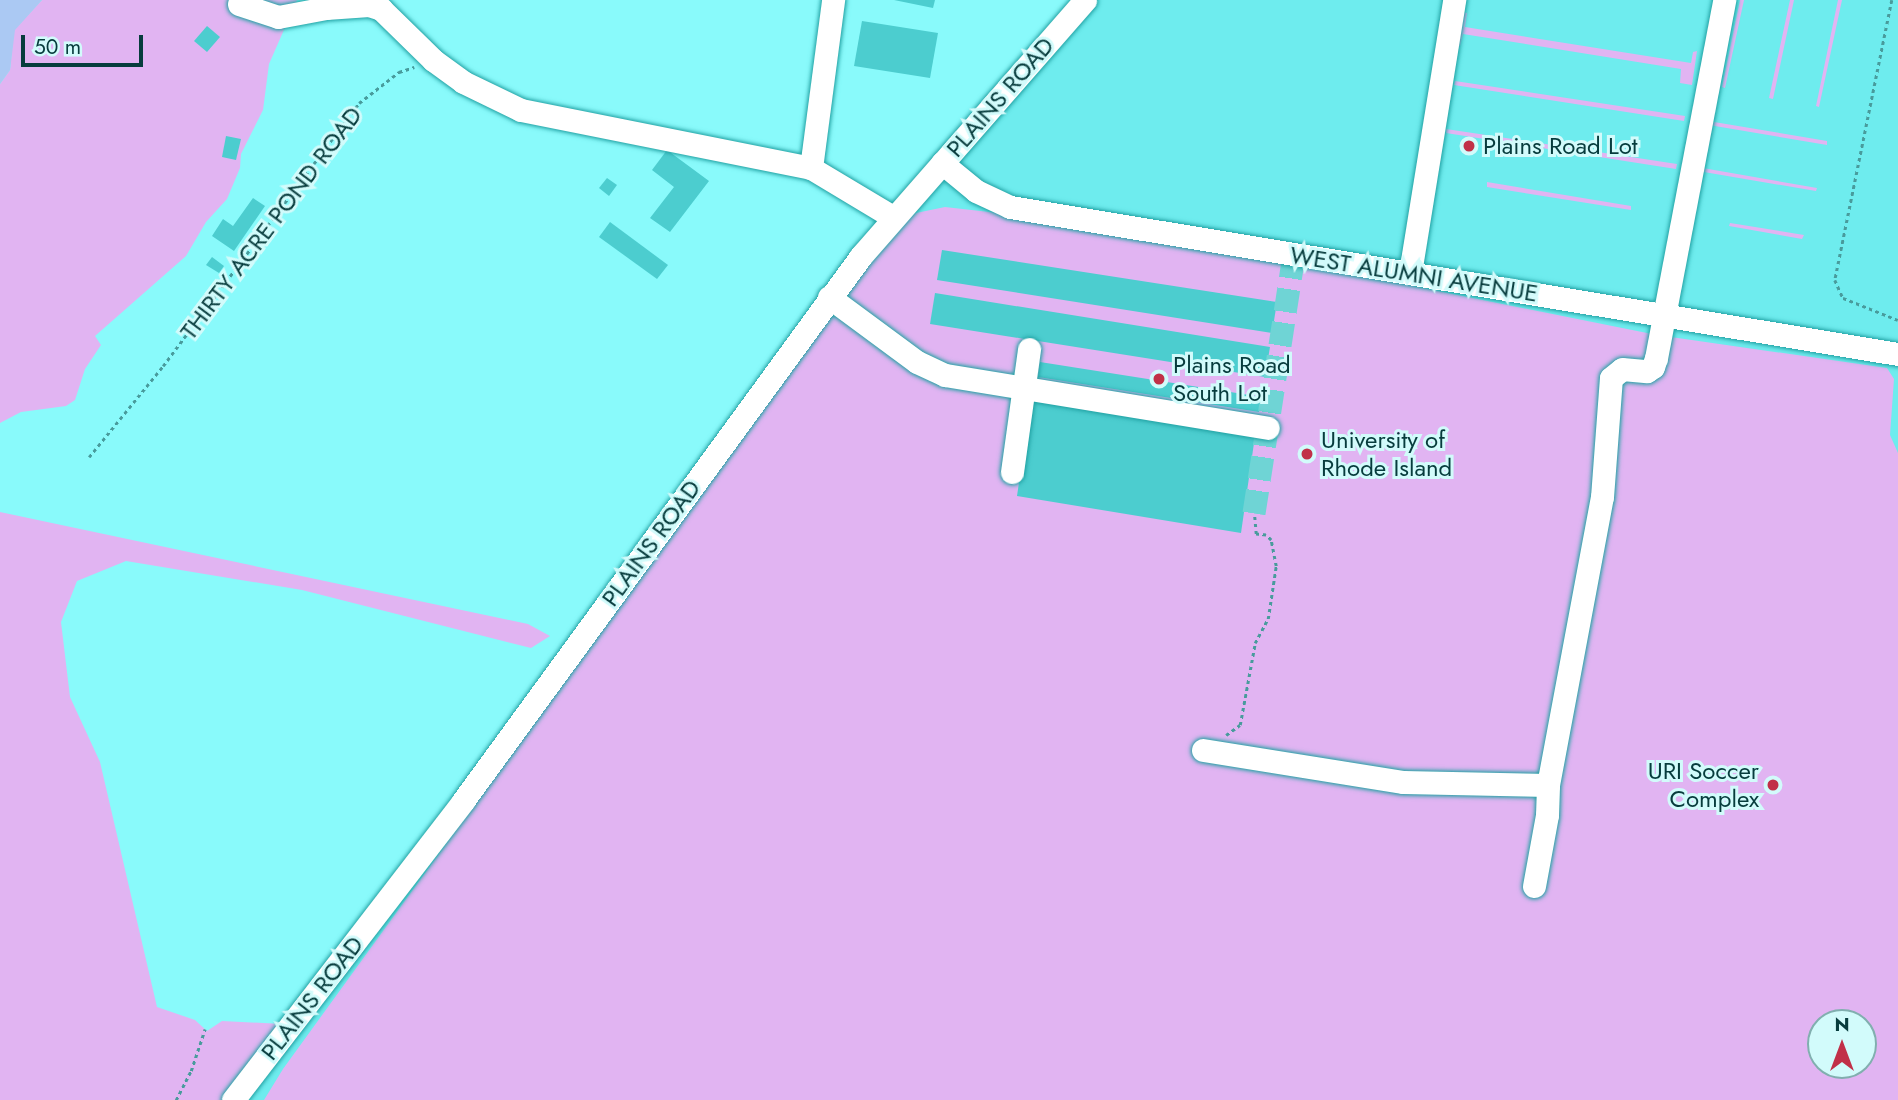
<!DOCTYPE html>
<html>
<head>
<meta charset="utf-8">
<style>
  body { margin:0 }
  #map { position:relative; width:1898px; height:1100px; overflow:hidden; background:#89fafb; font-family:Jost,sans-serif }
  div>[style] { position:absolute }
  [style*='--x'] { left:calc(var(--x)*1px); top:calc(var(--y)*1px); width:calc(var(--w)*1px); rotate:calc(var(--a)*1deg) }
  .built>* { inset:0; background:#6eecee }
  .green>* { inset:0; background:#e1b4f2 }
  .water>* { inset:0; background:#abc9f3 }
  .building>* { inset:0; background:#4ccdcf }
  .minor-tunnel>* { height:23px; margin-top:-11.5px; transform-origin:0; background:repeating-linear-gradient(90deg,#6fd4d5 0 23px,transparent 0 34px) }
  .path>* { height:2.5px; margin-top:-1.25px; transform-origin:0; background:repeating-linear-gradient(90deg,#489b9c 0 3.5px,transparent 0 7px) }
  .roads { filter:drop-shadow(0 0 2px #21a1a3) drop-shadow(0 0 2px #21a1a3) }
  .minor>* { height:23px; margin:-11.5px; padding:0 11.5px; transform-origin:11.5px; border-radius:11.5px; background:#fff }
  .dots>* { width:19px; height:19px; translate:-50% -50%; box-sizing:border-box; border:4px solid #d2fbfb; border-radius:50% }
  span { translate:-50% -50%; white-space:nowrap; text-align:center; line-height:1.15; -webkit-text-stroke:6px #d2fbfb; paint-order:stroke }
  .street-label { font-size:24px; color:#073c3d }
  .poi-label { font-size:24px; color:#073c3d }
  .left { translate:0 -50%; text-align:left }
  .right { translate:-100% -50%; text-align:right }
  .north { position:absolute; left:1807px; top:1009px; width:70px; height:70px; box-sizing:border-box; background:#d2fbfb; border:2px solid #81afaf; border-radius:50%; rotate:0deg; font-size:19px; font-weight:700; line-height:28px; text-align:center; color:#073c3d }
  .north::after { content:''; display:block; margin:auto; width:24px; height:32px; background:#c13048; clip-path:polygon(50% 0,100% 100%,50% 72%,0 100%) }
  .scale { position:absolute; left:21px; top:35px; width:122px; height:32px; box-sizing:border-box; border:4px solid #073c3d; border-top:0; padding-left:9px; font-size:21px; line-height:24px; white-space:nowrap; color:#073c3d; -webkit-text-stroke:5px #d2fbfb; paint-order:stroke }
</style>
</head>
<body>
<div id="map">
  <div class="built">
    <i style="clip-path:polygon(evenodd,1087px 0,1898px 0,1898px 1100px,227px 1100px,806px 328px,1087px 0,1821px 1023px,1863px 1023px,1863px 1065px,1821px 1065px,1821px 1023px)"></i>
  </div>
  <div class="green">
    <i style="clip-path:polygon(42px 0,297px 0,269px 64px,263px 110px,241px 154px,240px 168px,227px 199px,206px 222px,186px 256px,95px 336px,101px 345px,85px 369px,75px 400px,66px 406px,21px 412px,0 423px,0 84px,10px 70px,14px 30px)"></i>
    <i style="clip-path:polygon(1740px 0,1744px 0,1725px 88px,1722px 87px)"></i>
    <i style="clip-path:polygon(1790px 0,1794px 0,1773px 99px,1769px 98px)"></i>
    <i style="clip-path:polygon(1838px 0,1842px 0,1819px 107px,1816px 106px)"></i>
    <i style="clip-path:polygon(1462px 12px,1467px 13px,1465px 27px,1691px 63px,1693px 52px,1697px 51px,1692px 85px,1680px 83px,1681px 69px,1463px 34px,1460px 46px,1457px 46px)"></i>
    <i style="clip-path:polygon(1455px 81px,1685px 116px,1684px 121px,1454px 85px)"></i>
    <i style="clip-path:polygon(1708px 121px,1827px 141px,1827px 145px,1709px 125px)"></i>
    <i style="clip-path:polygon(1446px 129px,1677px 164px,1676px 169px,1446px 133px)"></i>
    <i style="clip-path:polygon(1697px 167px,1817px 188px,1816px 191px,1698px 171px)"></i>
    <i style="clip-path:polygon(1487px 182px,1631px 206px,1631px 210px,1487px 187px)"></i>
    <i style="clip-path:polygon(evenodd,945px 207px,1115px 226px,1657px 335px,1887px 368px,1894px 379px,1890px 435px,1898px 453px,1898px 1100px,264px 1100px,283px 1069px,886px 237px,916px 213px,945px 207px,1821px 1023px,1863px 1023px,1863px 1065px,1821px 1065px,1821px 1023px)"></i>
    <i style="clip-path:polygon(1730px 223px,1804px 235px,1802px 239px,1729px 226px)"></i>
    <i style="clip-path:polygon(0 512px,528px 624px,550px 636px,531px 648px,302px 590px,126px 561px,77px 581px,61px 622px,70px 697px,100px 762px,157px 1007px,195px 1020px,207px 1031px,222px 1021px,283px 1024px,233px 1100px,0 1100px)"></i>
  </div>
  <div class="water">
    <i style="clip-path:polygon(0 0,42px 0,15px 30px,10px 70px,0 84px)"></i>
  </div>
  <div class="building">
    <i style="clip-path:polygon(894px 0,935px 0,933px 8px)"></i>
    <i style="clip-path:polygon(862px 21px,938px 33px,930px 78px,854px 66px)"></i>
    <i style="clip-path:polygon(207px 26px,220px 37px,207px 52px,194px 41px)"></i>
    <i style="clip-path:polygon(226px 136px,241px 139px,236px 160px,222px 157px)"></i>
    <i style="clip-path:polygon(667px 150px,709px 181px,670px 232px,650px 218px,674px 187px,652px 170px)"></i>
    <i style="clip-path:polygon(607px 178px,617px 185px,609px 196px,599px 188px)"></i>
    <i style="clip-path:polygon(253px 198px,265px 206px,234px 251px,212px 236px,223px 219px,233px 226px)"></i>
    <i style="clip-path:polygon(610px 222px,668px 265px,657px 279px,599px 237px)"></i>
    <i style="clip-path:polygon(942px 250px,1277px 302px,1272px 333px,937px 280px)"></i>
    <i style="clip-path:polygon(212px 257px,224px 266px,219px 273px,206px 265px)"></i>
    <i style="clip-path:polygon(935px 293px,1270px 347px,1265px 377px,930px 324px)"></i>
    <i style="clip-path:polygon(1040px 362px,1262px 397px,1259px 412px,1038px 377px)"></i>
    <i style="clip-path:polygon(1031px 401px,1255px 436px,1241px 533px,1017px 496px)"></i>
  </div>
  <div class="minor-tunnel">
    <i style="--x:1254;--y:513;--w:262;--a:-81.2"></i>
  </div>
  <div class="path">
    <i style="--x:1892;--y:0;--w:286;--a:101.5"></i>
    <i style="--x:1835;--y:280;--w:20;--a:66"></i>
    <i style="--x:1843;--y:298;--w:59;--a:21.8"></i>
    <i style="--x:89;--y:457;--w:117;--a:-50.9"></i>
    <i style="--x:163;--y:366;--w:328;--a:-53.3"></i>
    <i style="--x:359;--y:103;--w:51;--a:-37.8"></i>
    <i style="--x:399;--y:72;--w:16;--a:-18"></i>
    <i style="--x:1226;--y:735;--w:17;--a:-36"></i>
    <i style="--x:1240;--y:725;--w:83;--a:-79.6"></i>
    <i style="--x:1255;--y:643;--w:27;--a:-62"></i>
    <i style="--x:1268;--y:619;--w:54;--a:-81.4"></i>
    <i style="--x:1276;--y:566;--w:26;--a:-101"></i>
    <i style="--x:1271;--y:540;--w:7;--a:-135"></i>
    <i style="--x:1266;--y:535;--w:10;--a:-174"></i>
    <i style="--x:1256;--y:534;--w:21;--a:-95"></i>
    <i style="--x:176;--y:1100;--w:33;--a:-63"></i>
    <i style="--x:191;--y:1071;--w:44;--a:-71.6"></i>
  </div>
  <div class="roads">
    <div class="minor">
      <i style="--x:239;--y:4;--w:41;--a:18.4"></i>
      <i style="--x:278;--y:17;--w:49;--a:-10.6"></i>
      <i style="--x:326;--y:8;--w:43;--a:-4"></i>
      <i style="--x:369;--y:5;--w:13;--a:18"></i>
      <i style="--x:381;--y:9;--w:73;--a:44.4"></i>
      <i style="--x:433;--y:60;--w:37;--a:36"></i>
      <i style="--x:463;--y:82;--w:64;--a:25.8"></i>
      <i style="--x:521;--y:110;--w:296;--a:11.3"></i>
      <i style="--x:811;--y:168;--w:96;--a:30.9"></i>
      <i style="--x:942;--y:163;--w:44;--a:39.5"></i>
      <i style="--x:976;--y:191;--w:38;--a:25"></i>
      <i style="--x:1010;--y:207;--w:900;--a:9.4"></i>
      <i style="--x:811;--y:168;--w:169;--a:-82.5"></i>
      <i style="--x:1410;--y:273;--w:277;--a:-80.8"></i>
      <i style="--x:829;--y:297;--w:109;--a:36.5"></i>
      <i style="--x:917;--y:362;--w:31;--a:25"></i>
      <i style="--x:945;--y:375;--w:327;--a:9.3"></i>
      <i style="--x:1012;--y:472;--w:124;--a:-82.1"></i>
      <i style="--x:1203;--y:750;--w:203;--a:9.1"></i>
      <i style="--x:1403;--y:782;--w:145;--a:1.2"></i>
      <i style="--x:1534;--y:886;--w:72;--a:-79.6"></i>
      <i style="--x:1547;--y:815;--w:30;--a:-88"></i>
      <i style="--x:1548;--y:785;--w:293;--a:-79.4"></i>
      <i style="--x:1602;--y:497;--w:119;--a:-85.7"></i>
      <i style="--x:1611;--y:378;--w:14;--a:-39"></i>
      <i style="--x:1622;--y:369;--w:25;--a:5"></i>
      <i style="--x:1647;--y:371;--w:7;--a:-34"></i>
      <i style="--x:1653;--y:367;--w:9;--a:-72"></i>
      <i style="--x:1656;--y:358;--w:364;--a:-79.2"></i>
      <i style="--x:233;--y:1100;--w:377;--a:-52.4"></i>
      <i style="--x:463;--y:801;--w:675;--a:-53.86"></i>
      <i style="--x:861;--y:256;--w:340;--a:-48.8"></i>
    </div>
  </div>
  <div class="dots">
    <i style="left:1469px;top:146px;background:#c13048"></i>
    <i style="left:1159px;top:379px;background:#c13048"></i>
    <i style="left:1307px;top:454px;background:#c13048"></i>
    <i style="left:1773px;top:785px;background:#c13048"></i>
  </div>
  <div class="street-label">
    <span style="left:1000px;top:97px;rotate:-49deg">PLAINS ROAD</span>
    <span style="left:271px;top:223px;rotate:-53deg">THIRTY ACRE POND ROAD</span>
    <span style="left:1414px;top:274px;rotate:9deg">WEST ALUMNI AVENUE</span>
    <span style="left:651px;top:543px;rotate:-54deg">PLAINS ROAD</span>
    <span style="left:312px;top:998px;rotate:-52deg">PLAINS ROAD</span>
  </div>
  <div class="poi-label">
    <span class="left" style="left:1483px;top:146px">Plains Road Lot</span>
    <span class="left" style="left:1173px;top:379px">Plains Road<br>South Lot</span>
    <span class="left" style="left:1321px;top:454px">University of<br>Rhode Island</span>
    <span class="right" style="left:1759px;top:785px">URI Soccer<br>Complex</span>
  </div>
  <div class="north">N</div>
  <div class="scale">50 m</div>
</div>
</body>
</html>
